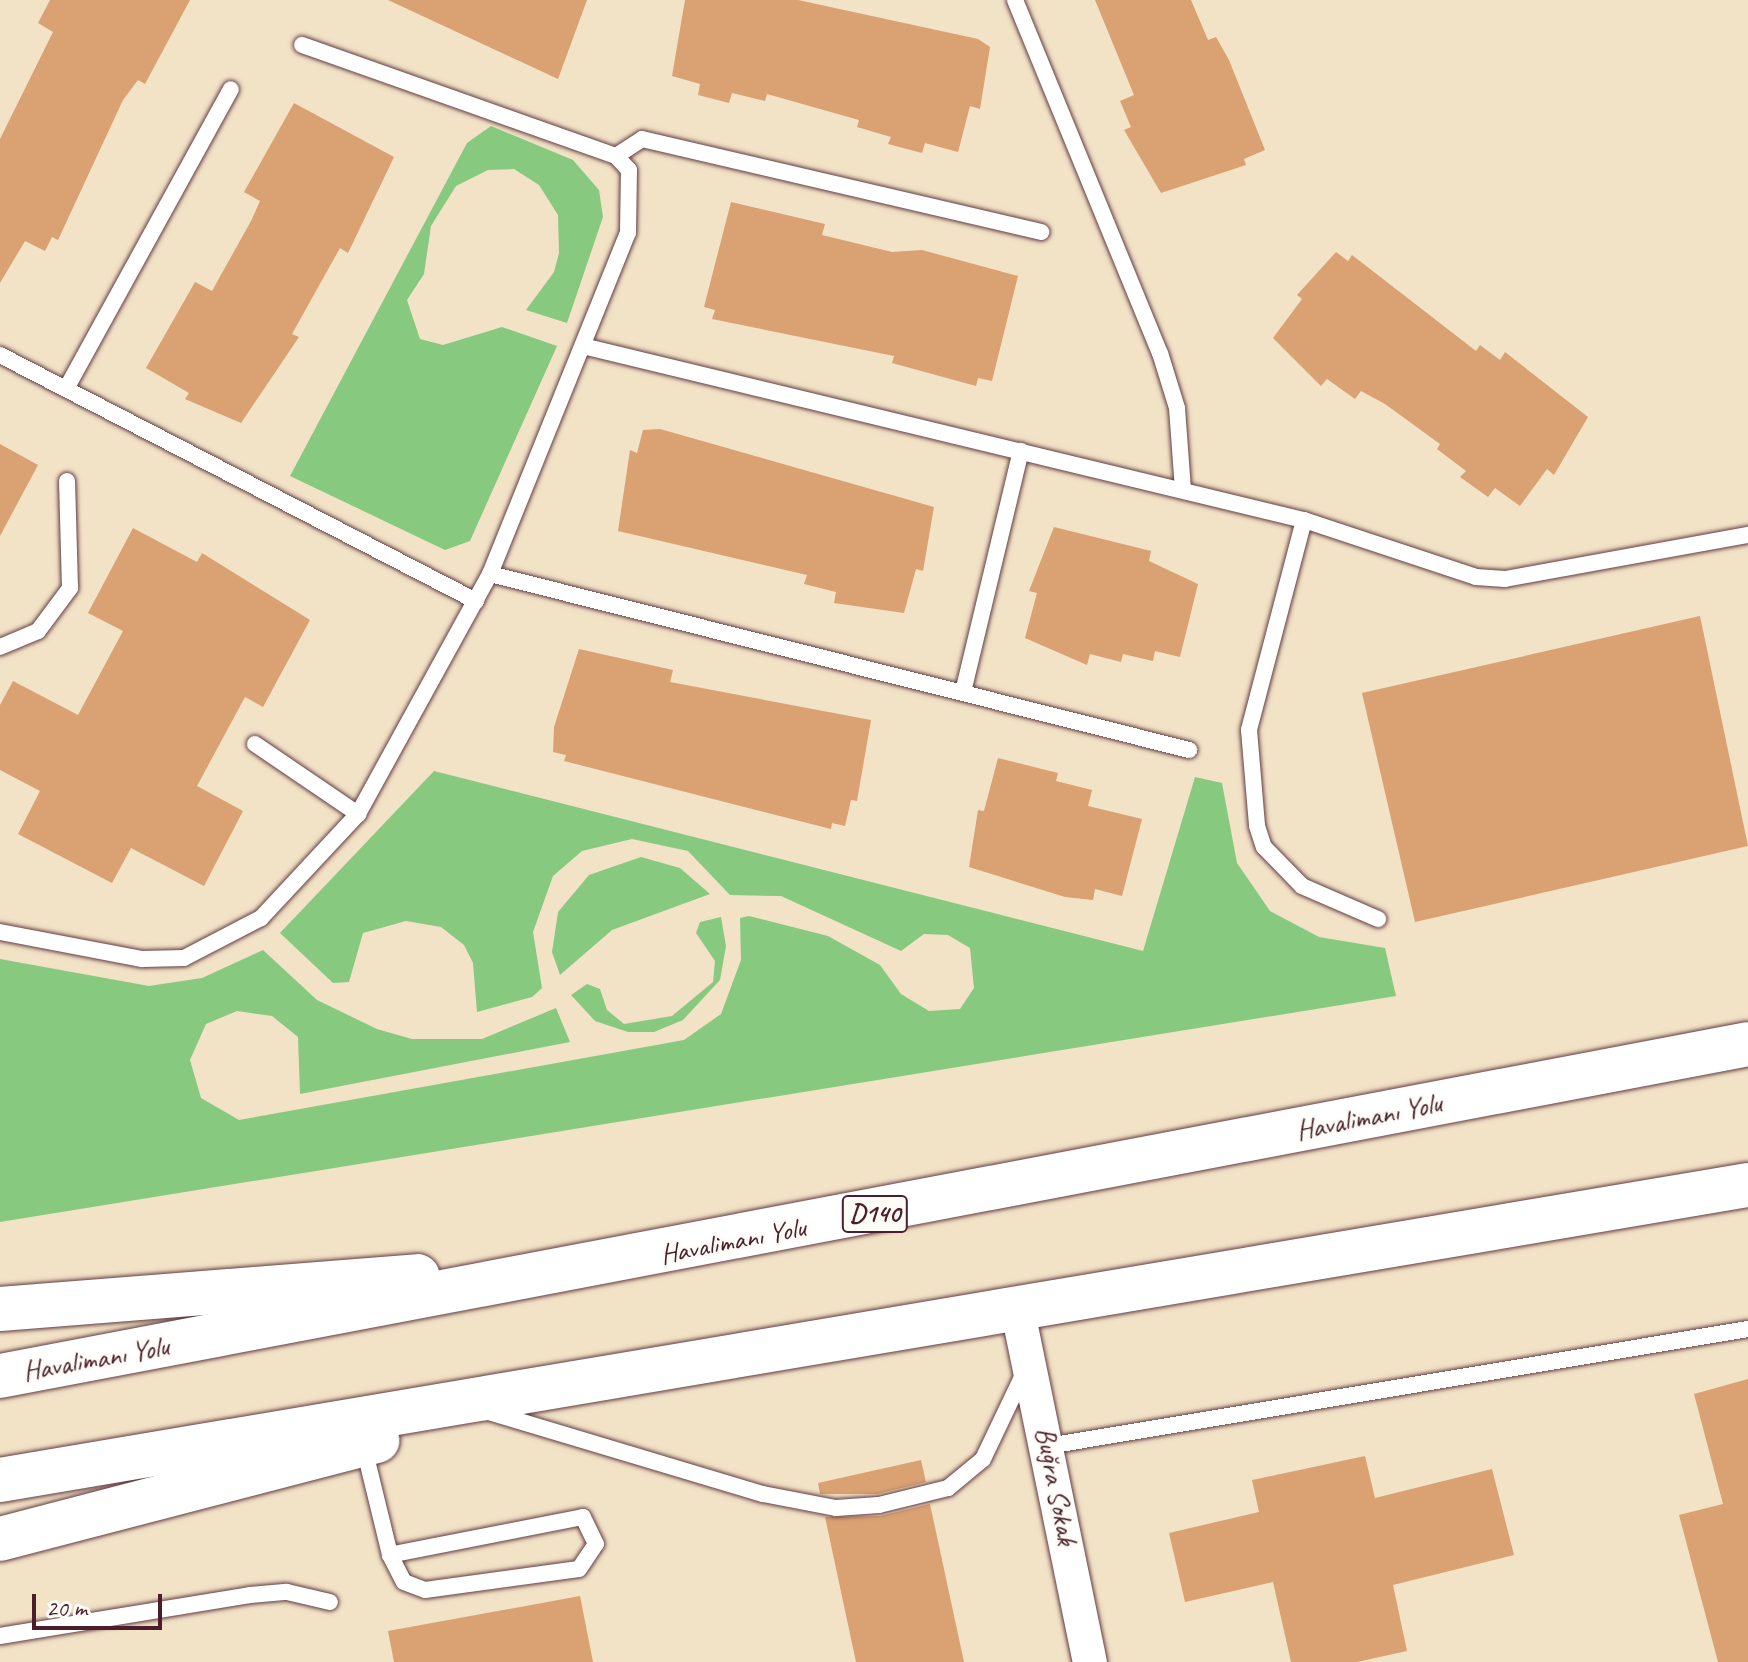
<!DOCTYPE html>
<html>
<head>
<meta charset="utf-8">
<style>
  body { margin:0 }
  #map { position:relative; width:1748px; height:1662px; overflow:hidden; background:#f2e2c6; font-family:Caveat,sans-serif }
  div>[style] { position:absolute }
  [style*='--x'] { left:calc(var(--x)*1px); top:calc(var(--y)*1px); width:calc(var(--w)*1px); rotate:calc(var(--a)*1deg) }
  .green>* { inset:0; background:#88c980 }
  .building>* { inset:0; background:#daa172 }
  .roads { filter:drop-shadow(0 0 2px #633c42) drop-shadow(0 0 2px #633c42) }
  .service>* { height:16px; margin:-8px; padding:0 8px; transform-origin:8px; border-radius:8px; background:#fff }
  .minor>* { height:34px; margin:-17px; padding:0 17px; transform-origin:17px; border-radius:17px; background:#fff }
  .trunk>* { height:44px; margin:-22px; padding:0 22px; transform-origin:22px; border-radius:22px; background:#fff }
  span { translate:-50% -50%; white-space:nowrap; text-align:center; line-height:1.15; -webkit-text-stroke:6px #fdfcf7; paint-order:stroke }
  .shield-label span { padding:2px 6px; background:#fdfcf7; border:2px solid; border-radius:6px; -webkit-text-stroke-width:0 }
  .shield-label { font-size:26px; color:#4a1f2b; font-weight:700 }
  .street-label { font-size:28px; color:#4a1f2b }
  .scale { position:absolute; left:32px; top:1594px; width:130px; height:36px; box-sizing:border-box; border:4px solid #4a1f2b; border-top:0; padding-left:10px; font-size:24px; line-height:28px; white-space:nowrap; color:#4a1f2b; -webkit-text-stroke:6px #fdfcf7; paint-order:stroke }
</style>
</head>
<body>
<div id="map">
  <div class="green">
    <i style="clip-path:polygon(491px 126px,573px 160px,599px 190px,603px 217px,567px 323px,526px 310px,554px 272px,559px 253px,558px 215px,539px 185px,514px 169px,488px 170px,456px 186px,431px 226px,424px 274px,407px 300px,420px 339px,443px 345px,502px 327px,557px 346px,470px 541px,445px 550px,290px 476px,467px 143px)"></i>
    <i style="clip-path:polygon(434px 771px,1143px 951px,1195px 777px,1222px 783px,1237px 863px,1270px 911px,1319px 937px,1385px 948px,1396px 996px,0 1222px,0 959px,149px 986px,202px 978px,263px 950px,317px 1000px,377px 1029px,412px 1039px,482px 1039px,556px 1008px,570px 1042px,300px 1094px,298px 1037px,272px 1016px,237px 1011px,206px 1024px,190px 1060px,201px 1098px,239px 1120px,684px 1040px,721px 1014px,741px 960px,740px 918px,749px 916px,828px 936px,880px 965px,901px 994px,929px 1011px,960px 1009px,974px 988px,970px 948px,948px 935px,924px 934px,901px 951px,781px 896px,730px 895px,688px 851px,632px 839px,582px 851px,553px 876px,533px 932px,542px 988px,532px 997px,477px 1012px,473px 963px,464px 945px,441px 927px,406px 921px,363px 933px,349px 982px,333px 983px,280px 933px)"></i>
    <i style="clip-path:polygon(641px 857px,680px 868px,710px 894px,612px 930px,560px 975px,552px 952px,558px 912px,589px 875px)"></i>
    <i style="clip-path:polygon(721px 917px,726px 946px,720px 980px,683px 1020px,654px 1032px,628px 1032px,595px 1021px,571px 995px,587px 984px,600px 989px,607px 1010px,624px 1024px,672px 1016px,713px 982px,715px 961px,696px 933px,700px 922px)"></i>
  </div>
  <div class="building">
    <i style="clip-path:polygon(50px 0,190px 0,145px 84px,138px 80px,123px 100px,58px 240px,52px 237px,45px 251px,25px 241px,0 283px,0 139px,53px 32px,38px 23px)"></i>
    <i style="clip-path:polygon(388px 0,587px 0,558px 79px)"></i>
    <i style="clip-path:polygon(685px 0,798px 0,978px 39px,990px 47px,980px 109px,970px 106px,958px 152px,925px 143px,922px 153px,888px 144px,891px 137px,857px 127px,859px 120px,767px 94px,765px 101px,732px 93px,729px 103px,698px 95px,700px 84px,672px 76px)"></i>
    <i style="clip-path:polygon(1095px 0,1191px 0,1208px 40px,1216px 37px,1229px 60px,1265px 150px,1244px 159px,1246px 165px,1161px 193px,1124px 130px,1131px 127px,1120px 101px,1134px 95px)"></i>
    <i style="clip-path:polygon(294px 103px,394px 157px,348px 253px,340px 248px,292px 334px,299px 337px,241px 423px,185px 399px,189px 393px,146px 368px,195px 282px,212px 291px,251px 221px,260px 201px,244px 192px)"></i>
    <i style="clip-path:polygon(731px 202px,825px 224px,822px 235px,892px 252px,922px 250px,1018px 276px,992px 381px,978px 378px,976px 386px,892px 363px,894px 356px,712px 319px,715px 310px,704px 307px)"></i>
    <i style="clip-path:polygon(1336px 252px,1348px 261px,1352px 255px,1476px 351px,1480px 345px,1500px 360px,1505px 352px,1588px 417px,1554px 475px,1547px 469px,1520px 506px,1495px 488px,1488px 497px,1460px 477px,1466px 471px,1437px 449px,1440px 444px,1385px 404px,1361px 391px,1355px 399px,1327px 379px,1321px 386px,1273px 338px,1302px 299px,1297px 295px)"></i>
    <i style="clip-path:polygon(660px 429px,934px 507px,923px 571px,916px 569px,904px 613px,834px 603px,836px 592px,804px 584px,807px 575px,618px 531px,630px 450px,637px 453px,643px 430px)"></i>
    <i style="clip-path:polygon(0 444px,38px 465px,0 536px)"></i>
    <i style="clip-path:polygon(1054px 527px,1151px 551px,1149px 561px,1198px 584px,1180px 657px,1155px 651px,1153px 661px,1123px 654px,1121px 662px,1090px 654px,1087px 665px,1025px 638px,1037px 593px,1029px 591px)"></i>
    <i style="clip-path:polygon(133px 528px,197px 562px,202px 553px,310px 620px,263px 707px,245px 697px,197px 786px,243px 811px,204px 886px,131px 848px,112px 883px,18px 834px,40px 791px,0 770px,0 705px,13px 681px,78px 715px,123px 631px,88px 613px)"></i>
    <i style="clip-path:polygon(1700px 616px,1748px 846px,1415px 922px,1362px 693px)"></i>
    <i style="clip-path:polygon(579px 649px,673px 670px,670px 682px,871px 720px,857px 801px,851px 800px,845px 826px,832px 823px,831px 829px,564px 761px,566px 755px,553px 752px,554px 727px)"></i>
    <i style="clip-path:polygon(998px 758px,1058px 773px,1056px 781px,1092px 790px,1088px 806px,1142px 819px,1122px 896px,1095px 889px,1093px 900px,1065px 897px,969px 867px,978px 810px,984px 811px)"></i>
    <i style="clip-path:polygon(1748px 1379px,1748px 1662px,1718px 1662px,1679px 1515px,1723px 1504px,1694px 1394px)"></i>
    <i style="clip-path:polygon(1365px 1456px,1375px 1498px,1492px 1469px,1514px 1555px,1393px 1585px,1407px 1651px,1357px 1662px,1291px 1662px,1273px 1582px,1185px 1602px,1169px 1533px,1259px 1512px,1252px 1480px)"></i>
    <i style="clip-path:polygon(921px 1460px,926px 1482px,877px 1494px,820px 1494px,818px 1483px)"></i>
    <i style="clip-path:polygon(930px 1504px,964px 1662px,856px 1662px,825px 1517px,880px 1516px)"></i>
    <i style="clip-path:polygon(580px 1596px,593px 1662px,394px 1662px,388px 1631px)"></i>
  </div>
  <div class="roads">
    <div class="service">
      <i style="--x:1015;--y:0;--w:382;--a:67.7"></i>
      <i style="--x:1160;--y:353;--w:58;--a:72.8"></i>
      <i style="--x:1177;--y:408;--w:82;--a:85.8"></i>
      <i style="--x:616;--y:156;--w:31;--a:-33"></i>
      <i style="--x:642;--y:139;--w:410;--a:13.1"></i>
      <i style="--x:587;--y:347;--w:738;--a:13.57"></i>
      <i style="--x:1304;--y:520;--w:181;--a:18.3"></i>
      <i style="--x:1476;--y:577;--w:29;--a:4"></i>
      <i style="--x:1505;--y:579;--w:247;--a:-10.3"></i>
      <i style="--x:0;--y:355;--w:536;--a:27.33"></i>
      <i style="--x:66;--y:389;--w:342;--a:-61.2"></i>
      <i style="--x:1304;--y:520;--w:217;--a:104.7"></i>
      <i style="--x:1249;--y:730;--w:96;--a:85.2"></i>
      <i style="--x:1257;--y:826;--w:22;--a:72"></i>
      <i style="--x:1264;--y:847;--w:54;--a:45.7"></i>
      <i style="--x:1302;--y:886;--w:83;--a:23.5"></i>
      <i style="--x:490;--y:574;--w:721;--a:14.13"></i>
      <i style="--x:0;--y:647;--w:41;--a:-22.8"></i>
      <i style="--x:38;--y:631;--w:54;--a:-53.3"></i>
      <i style="--x:70;--y:588;--w:107;--a:-91.6"></i>
      <i style="--x:963;--y:692;--w:248;--a:-76.5"></i>
      <i style="--x:255;--y:744;--w:125;--a:34.2"></i>
      <i style="--x:0;--y:932;--w:145;--a:10.8"></i>
      <i style="--x:142;--y:959;--w:42;--a:-1.4"></i>
      <i style="--x:184;--y:958;--w:87;--a:-27.5"></i>
      <i style="--x:261;--y:918;--w:142;--a:-47"></i>
      <i style="--x:358;--y:814;--w:274;--a:-61.2"></i>
      <i style="--x:490;--y:574;--w:368;--a:-68"></i>
      <i style="--x:628;--y:233;--w:63;--a:-89.1"></i>
      <i style="--x:629;--y:170;--w:19;--a:-133"></i>
      <i style="--x:616;--y:156;--w:333;--a:-160.5"></i>
      <i style="--x:489;--y:1412;--w:286;--a:16.7"></i>
      <i style="--x:763;--y:1494;--w:74;--a:10.9"></i>
      <i style="--x:836;--y:1508;--w:43;--a:-4"></i>
      <i style="--x:879;--y:1505;--w:71;--a:-13.8"></i>
      <i style="--x:948;--y:1488;--w:45;--a:-39.6"></i>
      <i style="--x:983;--y:1459;--w:100;--a:-64.5"></i>
      <i style="--x:1048;--y:1446;--w:710;--a:-9.49"></i>
      <i style="--x:364;--y:1448;--w:110;--a:76.3"></i>
      <i style="--x:390;--y:1555;--w:30;--a:63"></i>
      <i style="--x:404;--y:1582;--w:22;--a:21"></i>
      <i style="--x:425;--y:1590;--w:155;--a:-7.8"></i>
      <i style="--x:579;--y:1569;--w:30;--a:-56"></i>
      <i style="--x:596;--y:1544;--w:30;--a:-116"></i>
      <i style="--x:583;--y:1517;--w:197;--a:168.9"></i>
      <i style="--x:0;--y:1636;--w:253;--a:-9.3"></i>
      <i style="--x:250;--y:1595;--w:37;--a:-5"></i>
      <i style="--x:287;--y:1592;--w:44;--a:13.1"></i>
    </div>
    <div class="minor">
      <i style="--x:1018;--y:1312;--w:357;--a:78.4"></i>
    </div>
    <div class="trunk">
      <i style="--x:0;--y:1309;--w:419;--a:-4.5"></i>
      <i style="--x:0;--y:1376;--w:1779;--a:-10.75"></i>
      <i style="--x:0;--y:1480;--w:1773;--a:-9.58"></i>
      <i style="--x:0;--y:1539;--w:390;--a:-14.6"></i>
    </div>
  </div>
  <div class="shield-label">
    <span style="left:875px;top:1214px">D140</span>
  </div>
  <div class="street-label">
    <span style="left:1369px;top:1117px;rotate:-11deg">Havalimanı Yolu</span>
    <span style="left:733px;top:1241px;rotate:-11deg">Havalimanı Yolu</span>
    <span style="left:96px;top:1359px;rotate:-10deg">Havalimanı Yolu</span>
    <span style="left:1056px;top:1486px;rotate:79deg">Buğra Sokak</span>
  </div>
  <div class="scale">20 m</div>
</div>
</body>
</html>
